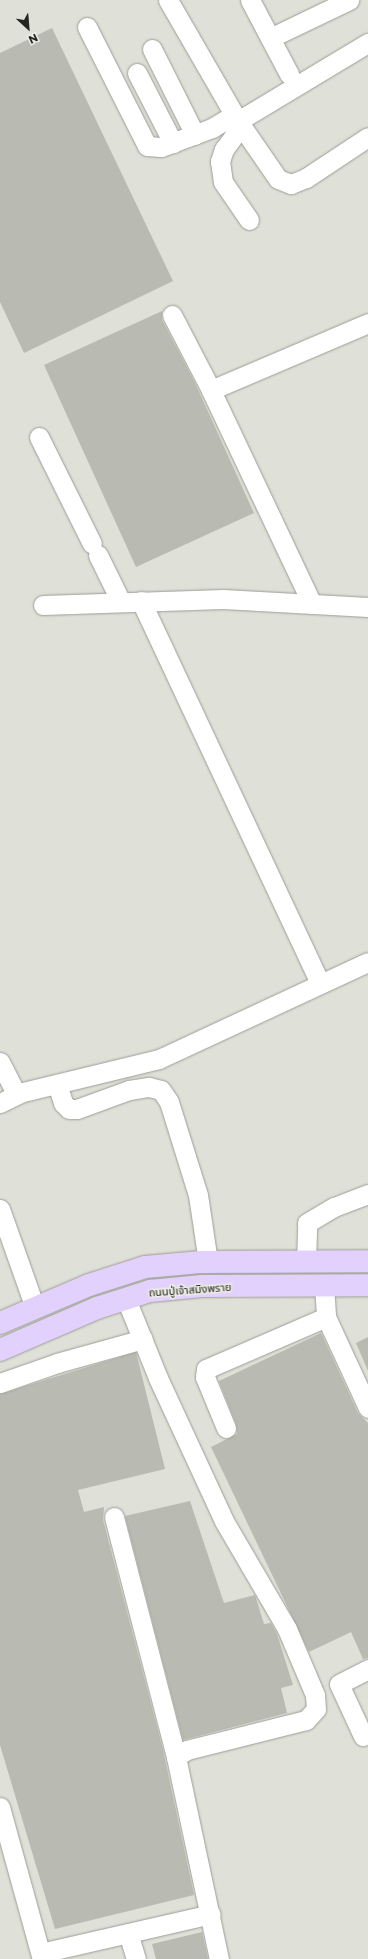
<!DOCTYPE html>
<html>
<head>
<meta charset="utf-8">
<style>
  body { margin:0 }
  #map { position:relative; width:368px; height:1959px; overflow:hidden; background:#dfe0d8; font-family:Montserrat,"Noto Sans Thai",sans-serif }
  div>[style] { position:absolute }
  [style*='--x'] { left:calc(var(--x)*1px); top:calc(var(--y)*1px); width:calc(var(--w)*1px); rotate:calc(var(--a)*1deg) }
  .building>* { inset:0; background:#b9bab2 }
  .roads { filter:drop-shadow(0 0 1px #9d9d96) drop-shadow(0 0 1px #9d9d96) }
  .minor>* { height:19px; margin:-9.5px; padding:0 9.5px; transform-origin:9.5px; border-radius:9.5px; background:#fff }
  .major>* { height:22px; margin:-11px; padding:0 11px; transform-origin:11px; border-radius:11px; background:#e2d1fc }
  span { translate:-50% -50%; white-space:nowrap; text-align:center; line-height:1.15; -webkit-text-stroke:3px #ecede5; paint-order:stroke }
  .street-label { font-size:11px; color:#242421 }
  .north { position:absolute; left:8px; top:8px; width:40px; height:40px; -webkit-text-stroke:3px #ecede5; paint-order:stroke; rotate:154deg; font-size:11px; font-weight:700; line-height:16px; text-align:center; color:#242421 }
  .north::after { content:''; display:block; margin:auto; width:14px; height:18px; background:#242421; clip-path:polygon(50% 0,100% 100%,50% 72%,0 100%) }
</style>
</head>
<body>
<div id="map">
  <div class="building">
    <i style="clip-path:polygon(52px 28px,173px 281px,24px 353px,0 302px,0 53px)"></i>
    <i style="clip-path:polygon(162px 311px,162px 320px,195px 383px,254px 513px,136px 567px,44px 365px)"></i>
    <i style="clip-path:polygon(321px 1333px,358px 1413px,368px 1423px,368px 1658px,363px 1659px,351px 1632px,309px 1652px,211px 1447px,237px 1434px,236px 1424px,219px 1381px)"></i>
    <i style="clip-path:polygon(368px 1337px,368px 1371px,356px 1343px)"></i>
    <i style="clip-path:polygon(136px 1352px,165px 1469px,78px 1490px,84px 1512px,104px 1507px,103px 1520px,163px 1750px,194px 1895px,55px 1929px,0 1745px,0 1394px)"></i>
    <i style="clip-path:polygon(190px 1501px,224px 1603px,255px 1595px,264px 1624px,271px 1623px,277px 1634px,293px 1685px,281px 1688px,287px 1713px,183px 1740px,125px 1516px)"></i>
    <i style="clip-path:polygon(202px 1932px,208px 1959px,156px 1959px,152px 1944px)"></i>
  </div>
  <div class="roads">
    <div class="minor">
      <i style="--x:168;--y:0;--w:140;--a:60"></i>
      <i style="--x:238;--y:121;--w:70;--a:55.4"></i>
      <i style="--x:278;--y:179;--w:14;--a:21"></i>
      <i style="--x:291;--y:184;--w:16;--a:-22"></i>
      <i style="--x:306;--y:178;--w:74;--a:-33.5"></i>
      <i style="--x:250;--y:0;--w:84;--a:62.2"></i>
      <i style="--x:87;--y:27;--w:133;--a:63.2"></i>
      <i style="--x:147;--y:146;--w:14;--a:4"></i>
      <i style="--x:161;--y:147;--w:54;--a:-20.4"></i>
      <i style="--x:212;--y:128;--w:26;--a:-31"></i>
      <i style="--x:270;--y:38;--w:88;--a:-25.7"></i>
      <i style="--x:152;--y:49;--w:96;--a:63.4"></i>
      <i style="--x:137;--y:73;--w:79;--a:62.8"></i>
      <i style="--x:238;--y:121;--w:152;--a:-31"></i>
      <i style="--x:241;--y:126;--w:29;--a:126"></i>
      <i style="--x:224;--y:149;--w:13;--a:108"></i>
      <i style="--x:220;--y:161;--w:21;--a:82"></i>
      <i style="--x:223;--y:182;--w:46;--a:55.6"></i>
      <i style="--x:172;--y:315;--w:85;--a:62.5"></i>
      <i style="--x:39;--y:437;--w:119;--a:63.6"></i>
      <i style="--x:98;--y:555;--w:52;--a:63.9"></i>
      <i style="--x:141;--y:601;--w:422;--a:64.9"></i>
      <i style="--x:312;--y:604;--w:237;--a:-115.3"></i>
      <i style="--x:211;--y:390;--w:171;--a:-23.1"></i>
      <i style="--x:43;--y:605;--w:180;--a:-1.9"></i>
      <i style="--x:223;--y:599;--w:145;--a:3.2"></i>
      <i style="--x:0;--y:1062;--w:36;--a:63"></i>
      <i style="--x:57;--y:1084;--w:20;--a:72"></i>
      <i style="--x:63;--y:1103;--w:8;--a:45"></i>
      <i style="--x:69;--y:1109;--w:8;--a:0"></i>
      <i style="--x:77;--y:1109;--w:55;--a:-20.1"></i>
      <i style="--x:129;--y:1090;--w:20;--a:-9"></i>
      <i style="--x:149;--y:1087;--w:12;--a:14"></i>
      <i style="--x:161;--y:1090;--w:14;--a:56"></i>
      <i style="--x:169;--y:1102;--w:97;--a:72.7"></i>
      <i style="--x:198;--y:1195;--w:68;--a:81.5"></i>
      <i style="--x:0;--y:1103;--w:25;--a:-26"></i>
      <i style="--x:23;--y:1092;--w:140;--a:-13.6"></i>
      <i style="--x:159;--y:1059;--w:230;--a:-24.9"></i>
      <i style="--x:0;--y:1209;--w:105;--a:70.5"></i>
      <i style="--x:306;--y:1261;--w:38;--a:-88"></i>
      <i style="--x:307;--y:1223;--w:31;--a:-31"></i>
      <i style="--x:334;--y:1207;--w:36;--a:-21"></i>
      <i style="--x:324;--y:1286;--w:31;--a:86"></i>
      <i style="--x:326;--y:1317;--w:100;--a:65.2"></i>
      <i style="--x:126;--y:1299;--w:85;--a:67.9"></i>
      <i style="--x:158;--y:1378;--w:157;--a:65.2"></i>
      <i style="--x:224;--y:1521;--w:125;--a:59.7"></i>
      <i style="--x:287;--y:1629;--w:72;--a:67"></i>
      <i style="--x:315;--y:1695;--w:14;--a:86"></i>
      <i style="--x:316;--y:1709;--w:15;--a:132"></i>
      <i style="--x:306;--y:1720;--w:123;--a:165.9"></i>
      <i style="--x:187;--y:1750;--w:13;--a:148"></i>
      <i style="--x:176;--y:1757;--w:207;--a:78"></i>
      <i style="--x:0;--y:1383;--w:60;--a:-19.3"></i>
      <i style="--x:57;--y:1363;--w:89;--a:-15.6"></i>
      <i style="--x:226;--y:1428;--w:55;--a:-112.4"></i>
      <i style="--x:205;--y:1377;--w:8;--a:-83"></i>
      <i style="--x:206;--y:1369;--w:131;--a:-23.4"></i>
      <i style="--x:114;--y:1517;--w:248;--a:75.5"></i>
      <i style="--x:363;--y:1736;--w:57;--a:-114.8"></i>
      <i style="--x:339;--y:1684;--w:33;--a:-27"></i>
      <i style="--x:0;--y:1807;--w:158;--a:74.6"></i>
      <i style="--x:128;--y:1933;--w:27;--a:73"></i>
      <i style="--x:41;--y:1953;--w:174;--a:-12.9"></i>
    </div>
    <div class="major">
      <i style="--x:0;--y:1323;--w:97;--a:-23.1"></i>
      <i style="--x:89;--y:1285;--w:59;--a:-17.8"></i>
      <i style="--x:145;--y:1267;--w:56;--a:-5.1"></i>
      <i style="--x:201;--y:1262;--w:167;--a:-0.3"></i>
      <i style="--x:0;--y:1350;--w:106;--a:-23.4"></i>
      <i style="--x:97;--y:1308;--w:56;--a:-17.8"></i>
      <i style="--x:150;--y:1291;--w:52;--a:-5.5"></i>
      <i style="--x:202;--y:1286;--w:166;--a:-0.3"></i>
    </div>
  </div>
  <div class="street-label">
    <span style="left:190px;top:1290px;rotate:-4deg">ถนนปู่เจ้าสมิงพราย</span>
  </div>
  <div class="north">N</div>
</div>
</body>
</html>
